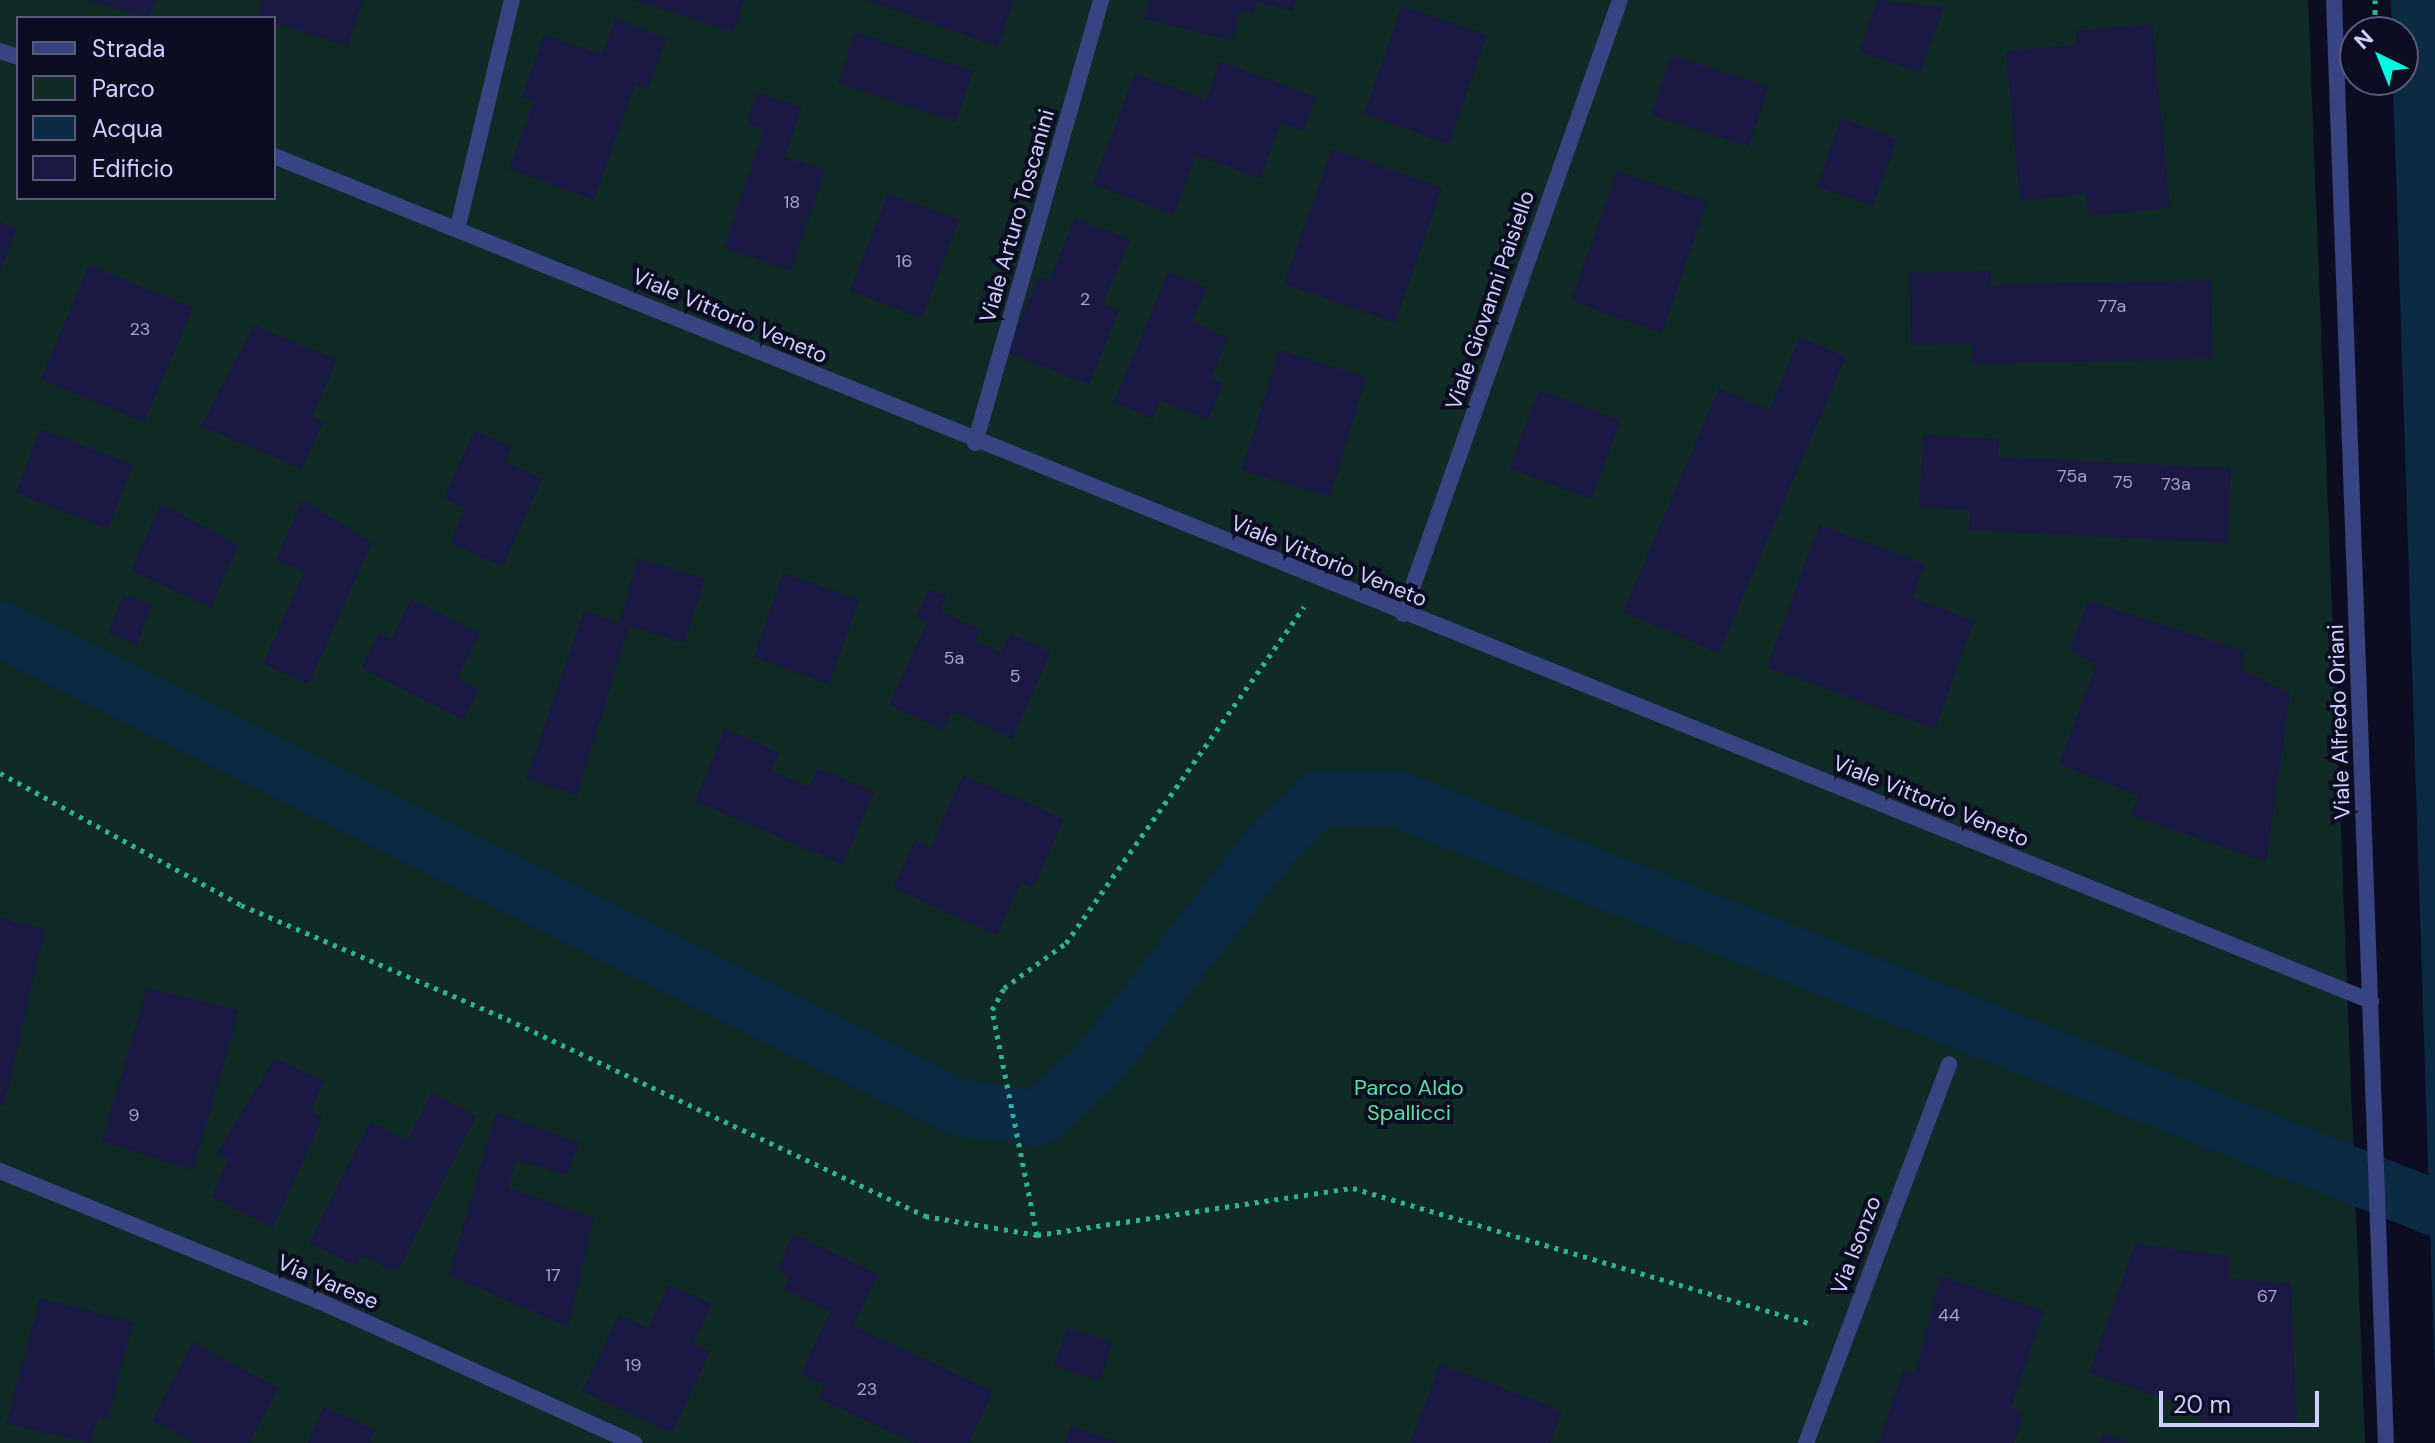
<!DOCTYPE html>
<html>
<head>
<meta charset="utf-8">
<style>
  body { margin:0 }
  #map { position:relative; width:2435px; height:1443px; overflow:hidden; background:#0d0d22; font-family:"DM Sans",sans-serif }
  div>[style] { position:absolute }
  [style*='--x'] { left:calc(var(--x)*1px); top:calc(var(--y)*1px); width:calc(var(--w)*1px); rotate:calc(var(--a)*1deg) }
  .green>* { inset:0; background:#102b25 }
  .water>* { inset:0; background:#0b2a43 }
  .canal>* { height:56px; margin:-28px; padding:0 28px; transform-origin:28px; border-radius:28px; background:#0b2a43 }
  .building>* { inset:0; background:#1a1943 }
  .path>* { height:5px; margin-top:-2.5px; transform-origin:0; background:repeating-linear-gradient(90deg,#2db492 0 4px,transparent 0 10px) }
  .minor>* { height:16px; margin:-8px; padding:0 8px; transform-origin:8px; border-radius:8px; background:#384381 }
  .tertiary>* { height:16px; margin:-8px; padding:0 8px; transform-origin:8px; border-radius:8px; background:#384381 }
  span { translate:-50% -50%; white-space:nowrap; text-align:center; line-height:1.15; -webkit-text-stroke:8px #0d0d22; paint-order:stroke }
  .number-label { font-size:18px; color:#a1a3d0 }
  .number-label span { -webkit-text-stroke-width:0 }
  .street-label { font-size:22px; color:#ced1ff }
  .park-label { font-size:22px; color:#59e0a5 }
  .legend { position:absolute; left:16px; top:16px; width:260px; height:184px; box-sizing:border-box; background:#0d0d22; border:2px solid #5a5b7a; margin:0; padding:10px 14px; list-style:none; font-size:24px; color:#ced1ff }
  .legend li { display:flex; align-items:center; gap:16px; height:40px }
  .legend b { width:40px; border:2px solid #5a5b7a }
  .north { position:absolute; left:2339px; top:16px; width:80px; height:80px; box-sizing:border-box; background:#0d0d22; border:2px solid #5a5b7a; border-radius:50%; rotate:317deg; font-size:22px; font-weight:700; line-height:32px; text-align:center; color:#ced1ff }
  .north::after { content:''; display:block; margin:auto; width:28px; height:36px; background:#00f9e3; clip-path:polygon(50% 0,100% 100%,50% 72%,0 100%) }
  .scale { position:absolute; left:2159px; top:1391px; width:160px; height:36px; box-sizing:border-box; border:4px solid #ced1ff; border-top:0; padding-left:10px; font-size:24px; line-height:28px; white-space:nowrap; color:#ced1ff; -webkit-text-stroke:6px #0d0d22; paint-order:stroke }
</style>
</head>
<body>
<div id="map">
  <div class="green">
    <i style="clip-path:polygon(evenodd,0 0,2308px 0,2365px 1443px,0 1443px,0 0,18px 18px,274px 18px,274px 198px,18px 198px,18px 18px)"></i>
  </div>
  <div class="water">
    <i style="clip-path:polygon(2391px 0,2435px 0,2435px 1379px,2393px 80px,2403px 80px,2403px 32px,2392px 32px)"></i>
  </div>
  <div class="canal">
    <i style="--x:0;--y:629;--w:1072;--a:26.54"></i>
    <i style="--x:959;--y:1108;--w:81;--a:7.1"></i>
    <i style="--x:1039;--y:1118;--w:83;--a:-42.6"></i>
    <i style="--x:1100;--y:1062;--w:279;--a:-51.7"></i>
    <i style="--x:1273;--y:843;--w:64;--a:-43.7"></i>
    <i style="--x:1319;--y:799;--w:78;--a:0"></i>
    <i style="--x:1397;--y:799;--w:1116;--a:21.51"></i>
  </div>
  <div class="building">
    <i style="clip-path:polygon(86px 0,156px 0,149px 18px)"></i>
    <i style="clip-path:polygon(262px 0,363px 0,348px 46px,257px 18px)"></i>
    <i style="clip-path:polygon(633px 0,744px 0,734px 32px)"></i>
    <i style="clip-path:polygon(867px 0,1014px 0,998px 47px)"></i>
    <i style="clip-path:polygon(1149px 0,1296px 0,1293px 11px,1256px 2px,1253px 14px,1240px 11px,1232px 41px,1144px 19px)"></i>
    <i style="clip-path:polygon(1877px 0,1944px 7px,1920px 73px,1859px 51px)"></i>
    <i style="clip-path:polygon(1402px 6px,1487px 35px,1449px 144px,1364px 114px)"></i>
    <i style="clip-path:polygon(615px 19px,667px 38px,648px 89px,635px 85px,594px 200px,509px 169px,534px 101px,522px 97px,544px 35px,602px 55px)"></i>
    <i style="clip-path:polygon(2152px 24px,2170px 208px,2089px 216px,2086px 194px,2020px 201px,2006px 51px,2077px 45px,2076px 31px)"></i>
    <i style="clip-path:polygon(855px 32px,973px 71px,956px 122px,838px 83px)"></i>
    <i style="clip-path:polygon(1671px 55px,1768px 87px,1749px 147px,1651px 115px)"></i>
    <i style="clip-path:polygon(1220px 61px,1316px 97px,1303px 131px,1281px 123px,1260px 179px,1196px 155px,1174px 215px,1093px 184px,1135px 73px,1206px 100px)"></i>
    <i style="clip-path:polygon(757px 92px,802px 107px,785px 157px,825px 170px,791px 271px,724px 248px,764px 129px,747px 123px)"></i>
    <i style="clip-path:polygon(1841px 118px,1897px 139px,1873px 206px,1817px 186px)"></i>
    <i style="clip-path:polygon(1332px 149px,1442px 188px,1395px 323px,1284px 284px)"></i>
    <i style="clip-path:polygon(1617px 171px,1707px 202px,1662px 333px,1571px 301px)"></i>
    <i style="clip-path:polygon(888px 193px,959px 220px,922px 318px,850px 291px)"></i>
    <i style="clip-path:polygon(1075px 218px,1130px 240px,1103px 304px,1119px 310px,1089px 385px,1007px 352px,1038px 277px,1049px 281px)"></i>
    <i style="clip-path:polygon(0 222px,17px 229px,0 271px)"></i>
    <i style="clip-path:polygon(89px 265px,193px 308px,144px 422px,41px 379px)"></i>
    <i style="clip-path:polygon(1991px 271px,1991px 285px,2211px 280px,2213px 359px,1972px 364px,1971px 344px,1911px 345px,1910px 273px)"></i>
    <i style="clip-path:polygon(1168px 272px,1207px 288px,1192px 322px,1228px 338px,1211px 378px,1223px 383px,1208px 420px,1160px 400px,1153px 419px,1114px 402px)"></i>
    <i style="clip-path:polygon(254px 325px,337px 360px,312px 417px,323px 422px,302px 469px,201px 426px)"></i>
    <i style="clip-path:polygon(1800px 337px,1846px 357px,1719px 653px,1623px 612px,1719px 388px,1769px 410px)"></i>
    <i style="clip-path:polygon(1279px 350px,1366px 377px,1330px 497px,1242px 470px)"></i>
    <i style="clip-path:polygon(1539px 390px,1621px 421px,1591px 499px,1509px 468px)"></i>
    <i style="clip-path:polygon(40px 429px,133px 465px,108px 529px,16px 493px)"></i>
    <i style="clip-path:polygon(474px 431px,512px 447px,505px 462px,542px 479px,503px 567px,450px 543px,465px 508px,444px 498px)"></i>
    <i style="clip-path:polygon(1923px 435px,1999px 439px,1998px 457px,2231px 468px,2228px 543px,1969px 530px,1970px 510px,1919px 507px)"></i>
    <i style="clip-path:polygon(302px 500px,372px 542px,309px 684px,263px 664px,304px 572px,276px 560px)"></i>
    <i style="clip-path:polygon(161px 503px,238px 546px,211px 607px,131px 571px)"></i>
    <i style="clip-path:polygon(1819px 525px,1925px 564px,1913px 598px,1974px 621px,1935px 729px,1767px 667px)"></i>
    <i style="clip-path:polygon(638px 558px,705px 579px,684px 643px,629px 626px,577px 795px,526px 779px,584px 611px,619px 623px)"></i>
    <i style="clip-path:polygon(783px 573px,859px 600px,829px 684px,754px 657px)"></i>
    <i style="clip-path:polygon(929px 589px,947px 597px,940px 611px,980px 630px,975px 641px,1001px 653px,1010px 633px,1051px 652px,1012px 739px,952px 711px,944px 730px,889px 705px,927px 622px,916px 617px)"></i>
    <i style="clip-path:polygon(124px 594px,152px 605px,137px 645px,108px 633px)"></i>
    <i style="clip-path:polygon(411px 599px,480px 634px,457px 678px,479px 690px,463px 720px,361px 668px,379px 633px,391px 639px)"></i>
    <i style="clip-path:polygon(2088px 601px,2244px 651px,2241px 670px,2290px 694px,2266px 862px,2131px 815px,2139px 796px,2059px 764px,2096px 665px,2070px 649px)"></i>
    <i style="clip-path:polygon(725px 729px,779px 753px,771px 771px,809px 787px,818px 768px,874px 792px,843px 865px,695px 801px)"></i>
    <i style="clip-path:polygon(963px 775px,1064px 819px,1033px 888px,1021px 882px,997px 935px,893px 888px,915px 840px,930px 848px)"></i>
    <i style="clip-path:polygon(0 918px,45px 929px,4px 1106px,0 1105px)"></i>
    <i style="clip-path:polygon(147px 988px,239px 1010px,193px 1170px,102px 1141px)"></i>
    <i style="clip-path:polygon(275px 1058px,324px 1081px,311px 1112px,323px 1117px,273px 1227px,212px 1197px,228px 1159px,217px 1153px)"></i>
    <i style="clip-path:polygon(431px 1093px,476px 1116px,397px 1273px,362px 1255px,356px 1266px,309px 1243px,370px 1122px,407px 1141px)"></i>
    <i style="clip-path:polygon(496px 1112px,579px 1143px,567px 1175px,516px 1160px,508px 1188px,594px 1218px,568px 1327px,449px 1275px)"></i>
    <i style="clip-path:polygon(793px 1234px,878px 1274px,853px 1326px,993px 1391px,969px 1443px,914px 1443px,818px 1398px,825px 1385px,801px 1374px,830px 1311px,784px 1290px,790px 1277px,777px 1270px)"></i>
    <i style="clip-path:polygon(2135px 1244px,2230px 1256px,2229px 1279px,2291px 1283px,2297px 1428px,2201px 1421px,2195px 1409px,2089px 1373px)"></i>
    <i style="clip-path:polygon(1940px 1276px,2044px 1311px,2011px 1408px,2024px 1412px,2014px 1443px,1878px 1443px,1903px 1370px,1915px 1375px)"></i>
    <i style="clip-path:polygon(669px 1285px,712px 1304px,693px 1344px,710px 1352px,672px 1433px,582px 1391px,619px 1315px,648px 1328px)"></i>
    <i style="clip-path:polygon(40px 1298px,133px 1322px,108px 1419px,98px 1417px,91px 1443px,6px 1424px)"></i>
    <i style="clip-path:polygon(1067px 1328px,1112px 1343px,1100px 1381px,1054px 1366px)"></i>
    <i style="clip-path:polygon(193px 1342px,278px 1388px,249px 1443px,194px 1443px,152px 1421px)"></i>
    <i style="clip-path:polygon(1440px 1364px,1562px 1411px,1550px 1443px,1410px 1443px)"></i>
    <i style="clip-path:polygon(323px 1407px,375px 1430px,369px 1443px,308px 1443px)"></i>
    <i style="clip-path:polygon(1071px 1426px,1119px 1443px,1065px 1443px)"></i>
    <i style="clip-path:polygon(2102px 1434px,2128px 1442px,2128px 1443px,2099px 1443px)"></i>
  </div>
  <div class="path">
    <i style="--x:2375;--y:0;--w:23;--a:90"></i>
    <i style="--x:0;--y:773;--w:275;--a:28.7"></i>
    <i style="--x:241;--y:905;--w:289;--a:23.2"></i>
    <i style="--x:507;--y:1019;--w:462;--a:25.2"></i>
    <i style="--x:925;--y:1216;--w:114;--a:9.6"></i>
    <i style="--x:1037;--y:1235;--w:319;--a:-8.5"></i>
    <i style="--x:1353;--y:1188;--w:480;--a:16.5"></i>
    <i style="--x:1037;--y:1235;--w:229;--a:-101.3"></i>
    <i style="--x:992;--y:1010;--w:25;--a:-61"></i>
    <i style="--x:1004;--y:988;--w:77;--a:-36"></i>
    <i style="--x:1066;--y:943;--w:412;--a:-54.7"></i>
  </div>
  <div class="minor">
    <i style="--x:458;--y:226;--w:232;--a:-76.6"></i>
    <i style="--x:975;--y:443;--w:461;--a:-74.1"></i>
    <i style="--x:1403;--y:614;--w:651;--a:-70.54"></i>
    <i style="--x:0;--y:1171;--w:344;--a:22.2"></i>
    <i style="--x:319;--y:1301;--w:346;--a:24.3"></i>
    <i style="--x:1806;--y:1443;--w:405;--a:-69.3"></i>
  </div>
  <div class="tertiary">
    <i style="--x:2334;--y:0;--w:1444;--a:87.94"></i>
    <i style="--x:0;--y:51;--w:19;--a:18"></i>
    <i style="--x:274;--y:156;--w:2261;--a:21.95"></i>
  </div>
  <div class="number-label">
    <span style="left:792px;top:202px">18</span>
    <span style="left:904px;top:261px">16</span>
    <span style="left:1085px;top:299px">2</span>
    <span style="left:2112px;top:306px">77a</span>
    <span style="left:140px;top:329px">23</span>
    <span style="left:2072px;top:476px">75a</span>
    <span style="left:2123px;top:482px">75</span>
    <span style="left:2176px;top:484px">73a</span>
    <span style="left:954px;top:658px">5a</span>
    <span style="left:1015px;top:676px">5</span>
    <span style="left:134px;top:1115px">9</span>
    <span style="left:553px;top:1275px">17</span>
    <span style="left:2267px;top:1296px">67</span>
    <span style="left:1949px;top:1315px">44</span>
    <span style="left:633px;top:1365px">19</span>
    <span style="left:867px;top:1389px">23</span>
  </div>
  <div class="street-label">
    <span style="left:1017px;top:216px;rotate:-74deg">Viale Arturo Toscanini</span>
    <span style="left:1490px;top:300px;rotate:-71deg">Viale Giovanni Paisiello</span>
    <span style="left:730px;top:316px;rotate:23deg">Viale Vittorio Veneto</span>
    <span style="left:1329px;top:561px;rotate:22deg">Viale Vittorio Veneto</span>
    <span style="left:2339px;top:722px;rotate:-92deg">Viale Alfredo Oriani</span>
    <span style="left:1931px;top:801px;rotate:22deg">Viale Vittorio Veneto</span>
    <span style="left:1856px;top:1245px;rotate:-69deg">Via Isonzo</span>
    <span style="left:328px;top:1282px;rotate:23deg">Via Varese</span>
  </div>
  <div class="park-label">
    <span style="left:1409px;top:1100px">Parco Aldo<br>Spallicci</span>
  </div>
  <ul class="legend">
  <li><b style="height:10px;background:#384381"></b>Strada</li>
  <li><b style="height:22px;background:#102b25"></b>Parco</li>
  <li><b style="height:22px;background:#0b2a43"></b>Acqua</li>
  <li><b style="height:22px;background:#1a1943"></b>Edificio</li>
  </ul>
  <div class="north">N</div>
  <div class="scale">20 m</div>
</div>
</body>
</html>
